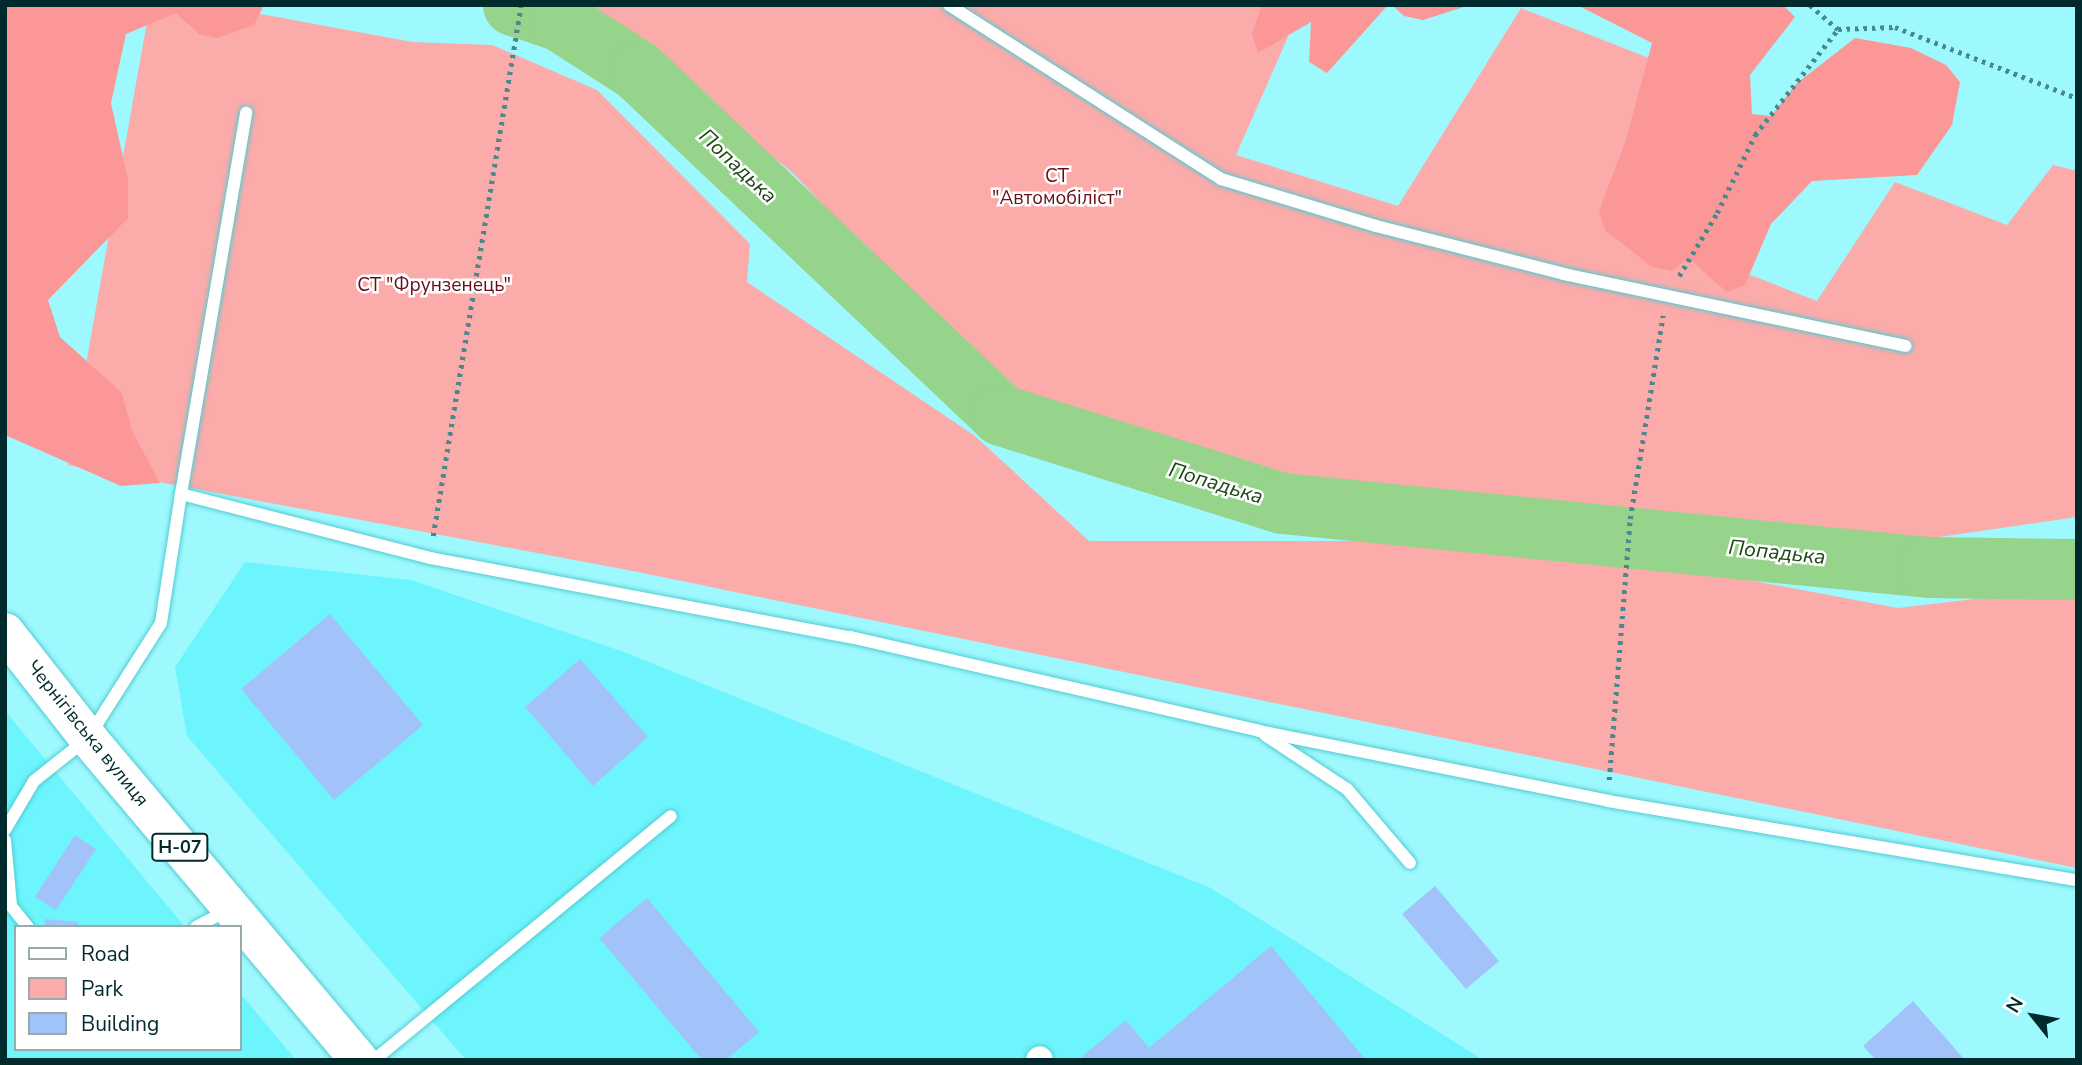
<!DOCTYPE html>
<html>
<head>
<meta charset="utf-8">
<style>
  body { margin:0 }
  #map { position:relative; width:2082px; height:1065px; overflow:hidden; background:#9ef9fe; font-family:"Nunito Sans",sans-serif }
  div>[style] { position:absolute }
  [style*='--x'] { left:calc(var(--x)*1px); top:calc(var(--y)*1px); width:calc(var(--w)*1px); rotate:calc(var(--a)*1deg) }
  .built>* { inset:0; background:#6df5fd }
  .green>* { inset:0; background:#fbaba9 }
  .forest>* { inset:0; background:#fb9796 }
  .river>* { height:61px; margin:-30.5px; padding:0 30.5px; transform-origin:30.5px; border-radius:30.5px; background:#95d48a }
  .building>* { inset:0; background:#a2c3fa }
  .path>* { height:4.5px; margin-top:-2.25px; transform-origin:0; background:repeating-linear-gradient(90deg,#49888c 0 3.5px,transparent 0 8.5px) }
  .roads { filter:drop-shadow(0 0 2px #51ccd4) drop-shadow(0 0 2px #51ccd4) }
  .service>* { height:12px; margin:-6px; padding:0 6px; transform-origin:6px; border-radius:6px; background:#fff }
  .minor>* { height:26px; margin:-13px; padding:0 13px; transform-origin:13px; border-radius:13px; background:#fff }
  .primary>* { height:38px; margin:-19px; padding:0 19px; transform-origin:19px; border-radius:19px; background:#fff }
  span { translate:-50% -50%; white-space:nowrap; text-align:center; line-height:1.15; -webkit-text-stroke:5px #fff; paint-order:stroke }
  .shield-label span { padding:2px 5px; background:#fff; border:2px solid; border-radius:5px; -webkit-text-stroke-width:0 }
  .shield-label { font-size:18px; color:#012a2d; font-weight:700 }
  .park-label { font-size:19px; color:#670e1a }
  .street-label { font-size:19px; color:#012a2d }
  .water-label { font-size:21px; color:#1c4514; font-style:italic }
  .frame { position:absolute; inset:0; border:7px solid #012a2d; pointer-events:none }
  .legend { position:absolute; left:14px; top:925px; width:228px; height:126px; box-sizing:border-box; background:#fff; border:2px solid #99aaab; margin:0; padding:9px 12px; list-style:none; font-size:21px; color:#012a2d }
  .legend li { display:flex; align-items:center; gap:14px; height:35px }
  .legend b { width:35px; border:2px solid #99aaab }
  .north { position:absolute; left:1998px; top:981px; width:70px; height:70px; -webkit-text-stroke:5px #fff; paint-order:stroke; rotate:301deg; font-size:19px; font-weight:700; line-height:28px; text-align:center; color:#012a2d }
  .north::after { content:''; display:block; margin:auto; width:24px; height:32px; background:#012a2d; clip-path:polygon(50% 0,100% 100%,50% 72%,0 100%) }
</style>
</head>
<body>
<div id="map">
  <div class="built">
    <i style="clip-path:polygon(245px 562px,411px 580px,624px 652px,1211px 888px,1483px 1060px,466px 1060px,187px 736px,175px 667px)"></i>
    <i style="clip-path:polygon(5px 711px,185px 927px,16px 927px,16px 1049px,240px 1049px,240px 993px,296px 1060px,5px 1060px)"></i>
  </div>
  <div class="green">
    <i style="clip-path:polygon(150px 5px,212px 5px,412px 42px,492px 45px,597px 90px,750px 244px,747px 282px,975px 436px,1089px 541px,1411px 541px,1572px 547px,1898px 608px,2077px 587px,2077px 868px,638px 572px,68px 465px)"></i>
    <i style="clip-path:polygon(586px 5px,1302px 5px,1236px 155px,1398px 206px,1521px 8px,1739px 93px,1692px 252px,1817px 301px,1895px 182px,2007px 225px,2053px 165px,2077px 171px,2077px 517px,1926px 539px,1658px 526px,1283px 481px,1001px 394px,794px 174px)"></i>
  </div>
  <div class="forest">
    <i style="clip-path:polygon(5px 5px,264px 5px,254px 25px,217px 38px,199px 34px,176px 13px,126px 34px,111px 103px,128px 180px,128px 218px,48px 300px,60px 337px,122px 393px,132px 431px,160px 483px,121px 486px,5px 435px)"></i>
    <i style="clip-path:polygon(1262px 5px,1388px 5px,1327px 73px,1309px 62px,1311px 22px,1258px 53px,1252px 34px)"></i>
    <i style="clip-path:polygon(1392px 5px,1470px 5px,1423px 20px,1404px 16px)"></i>
    <i style="clip-path:polygon(1577px 5px,1783px 5px,1795px 17px,1750px 75px,1752px 114px,1771px 116px,1796px 84px,1855px 38px,1911px 48px,1946px 65px,1960px 82px,1952px 125px,1917px 175px,1812px 181px,1771px 224px,1745px 285px,1727px 292px,1688px 258px,1672px 271px,1652px 267px,1605px 230px,1599px 211px,1626px 140px,1652px 43px)"></i>
  </div>
  <div class="river">
    <i style="--x:513;--y:5;--w:48;--a:18.1"></i>
    <i style="--x:559;--y:20;--w:94;--a:32.8"></i>
    <i style="--x:638;--y:71;--w:500;--a:43.46"></i>
    <i style="--x:1001;--y:415;--w:294;--a:17.4"></i>
    <i style="--x:1282;--y:503;--w:649;--a:5.66"></i>
    <i style="--x:1928;--y:567;--w:149;--a:0.8"></i>
  </div>
  <div class="building">
    <i style="clip-path:polygon(330px 614px,423px 725px,334px 800px,241px 689px)"></i>
    <i style="clip-path:polygon(580px 659px,648px 737px,593px 786px,525px 707px)"></i>
    <i style="clip-path:polygon(75px 835px,96px 849px,56px 910px,35px 897px)"></i>
    <i style="clip-path:polygon(1435px 886px,1499px 961px,1466px 989px,1402px 914px)"></i>
    <i style="clip-path:polygon(647px 898px,759px 1032px,726px 1060px,702px 1060px,599px 938px)"></i>
    <i style="clip-path:polygon(45px 919px,78px 922px,78px 927px,44px 927px)"></i>
    <i style="clip-path:polygon(1271px 946px,1366px 1060px,1078px 1060px,1126px 1020px,1149px 1048px)"></i>
    <i style="clip-path:polygon(1913px 1001px,1965px 1060px,1876px 1060px,1863px 1046px)"></i>
  </div>
  <div class="path">
    <i style="--x:1810;--y:5;--w:37;--a:41"></i>
    <i style="--x:1838;--y:29;--w:57;--a:-2"></i>
    <i style="--x:1895;--y:27;--w:195;--a:21.3"></i>
    <i style="--x:1679;--y:276;--w:74;--a:-58.9"></i>
    <i style="--x:1717;--y:213;--w:87;--a:-64"></i>
    <i style="--x:1755;--y:135;--w:135;--a:-51.9"></i>
    <i style="--x:433;--y:536;--w:538;--a:-80.59"></i>
    <i style="--x:1609;--y:780;--w:262;--a:-85.4"></i>
    <i style="--x:1630;--y:519;--w:206;--a:-80.8"></i>
  </div>
  <div class="roads">
    <div class="service">
      <i style="--x:949;--y:5;--w:323;--a:32.6"></i>
      <i style="--x:1221;--y:179;--w:162;--a:16.9"></i>
      <i style="--x:1376;--y:226;--w:194;--a:14.3"></i>
      <i style="--x:1564;--y:274;--w:349;--a:11.9"></i>
      <i style="--x:181;--y:494;--w:387;--a:-80.3"></i>
      <i style="--x:1265;--y:735;--w:98;--a:33.4"></i>
      <i style="--x:1347;--y:789;--w:97;--a:49.6"></i>
      <i style="--x:5;--y:830;--w:57;--a:-59.4"></i>
      <i style="--x:34;--y:781;--w:69;--a:-38.5"></i>
      <i style="--x:88;--y:738;--w:136;--a:-57.6"></i>
      <i style="--x:161;--y:623;--w:131;--a:-81.2"></i>
      <i style="--x:181;--y:494;--w:257;--a:14.4"></i>
      <i style="--x:430;--y:558;--w:427;--a:10.7"></i>
      <i style="--x:850;--y:637;--w:420;--a:12.9"></i>
      <i style="--x:1259;--y:731;--w:356;--a:11.3"></i>
      <i style="--x:1608;--y:801;--w:476;--a:9.6"></i>
      <i style="--x:5;--y:840;--w:66;--a:84.8"></i>
      <i style="--x:11;--y:906;--w:27;--a:51"></i>
      <i style="--x:196;--y:927;--w:36;--a:-28"></i>
      <i style="--x:374;--y:1060;--w:384;--a:-39.4"></i>
    </div>
    <div class="minor">
      <i style="--x:1039;--y:1060;--w:1;--a:-45"></i>
    </div>
    <div class="primary">
      <i style="--x:5;--y:632;--w:135;--a:51.9"></i>
      <i style="--x:88;--y:738;--w:421;--a:49.9"></i>
    </div>
  </div>
  <div class="shield-label">
    <span style="left:180px;top:847px">Н-07</span>
  </div>
  <div class="park-label">
    <span style="left:1057px;top:188px">СТ<br>"Автомобіліст"</span>
    <span style="left:434px;top:286px">СТ "Фрунзенець"</span>
  </div>
  <div class="street-label">
    <span style="left:87px;top:734px;rotate:51deg">Чернігівська вулиця</span>
  </div>
  <div class="water-label">
    <span style="left:738px;top:166px;rotate:43deg">Попадька</span>
    <span style="left:1216px;top:483px;rotate:17deg">Попадька</span>
    <span style="left:1777px;top:552px;rotate:6deg">Попадька</span>
  </div>
  <div class="frame"></div>
  <ul class="legend">
  <li><b style="height:9px;background:#fff"></b>Road</li>
  <li><b style="height:19px;background:#fbaba9"></b>Park</li>
  <li><b style="height:19px;background:#a2c3fa"></b>Building</li>
  </ul>
  <div class="north">N</div>
</div>
</body>
</html>
